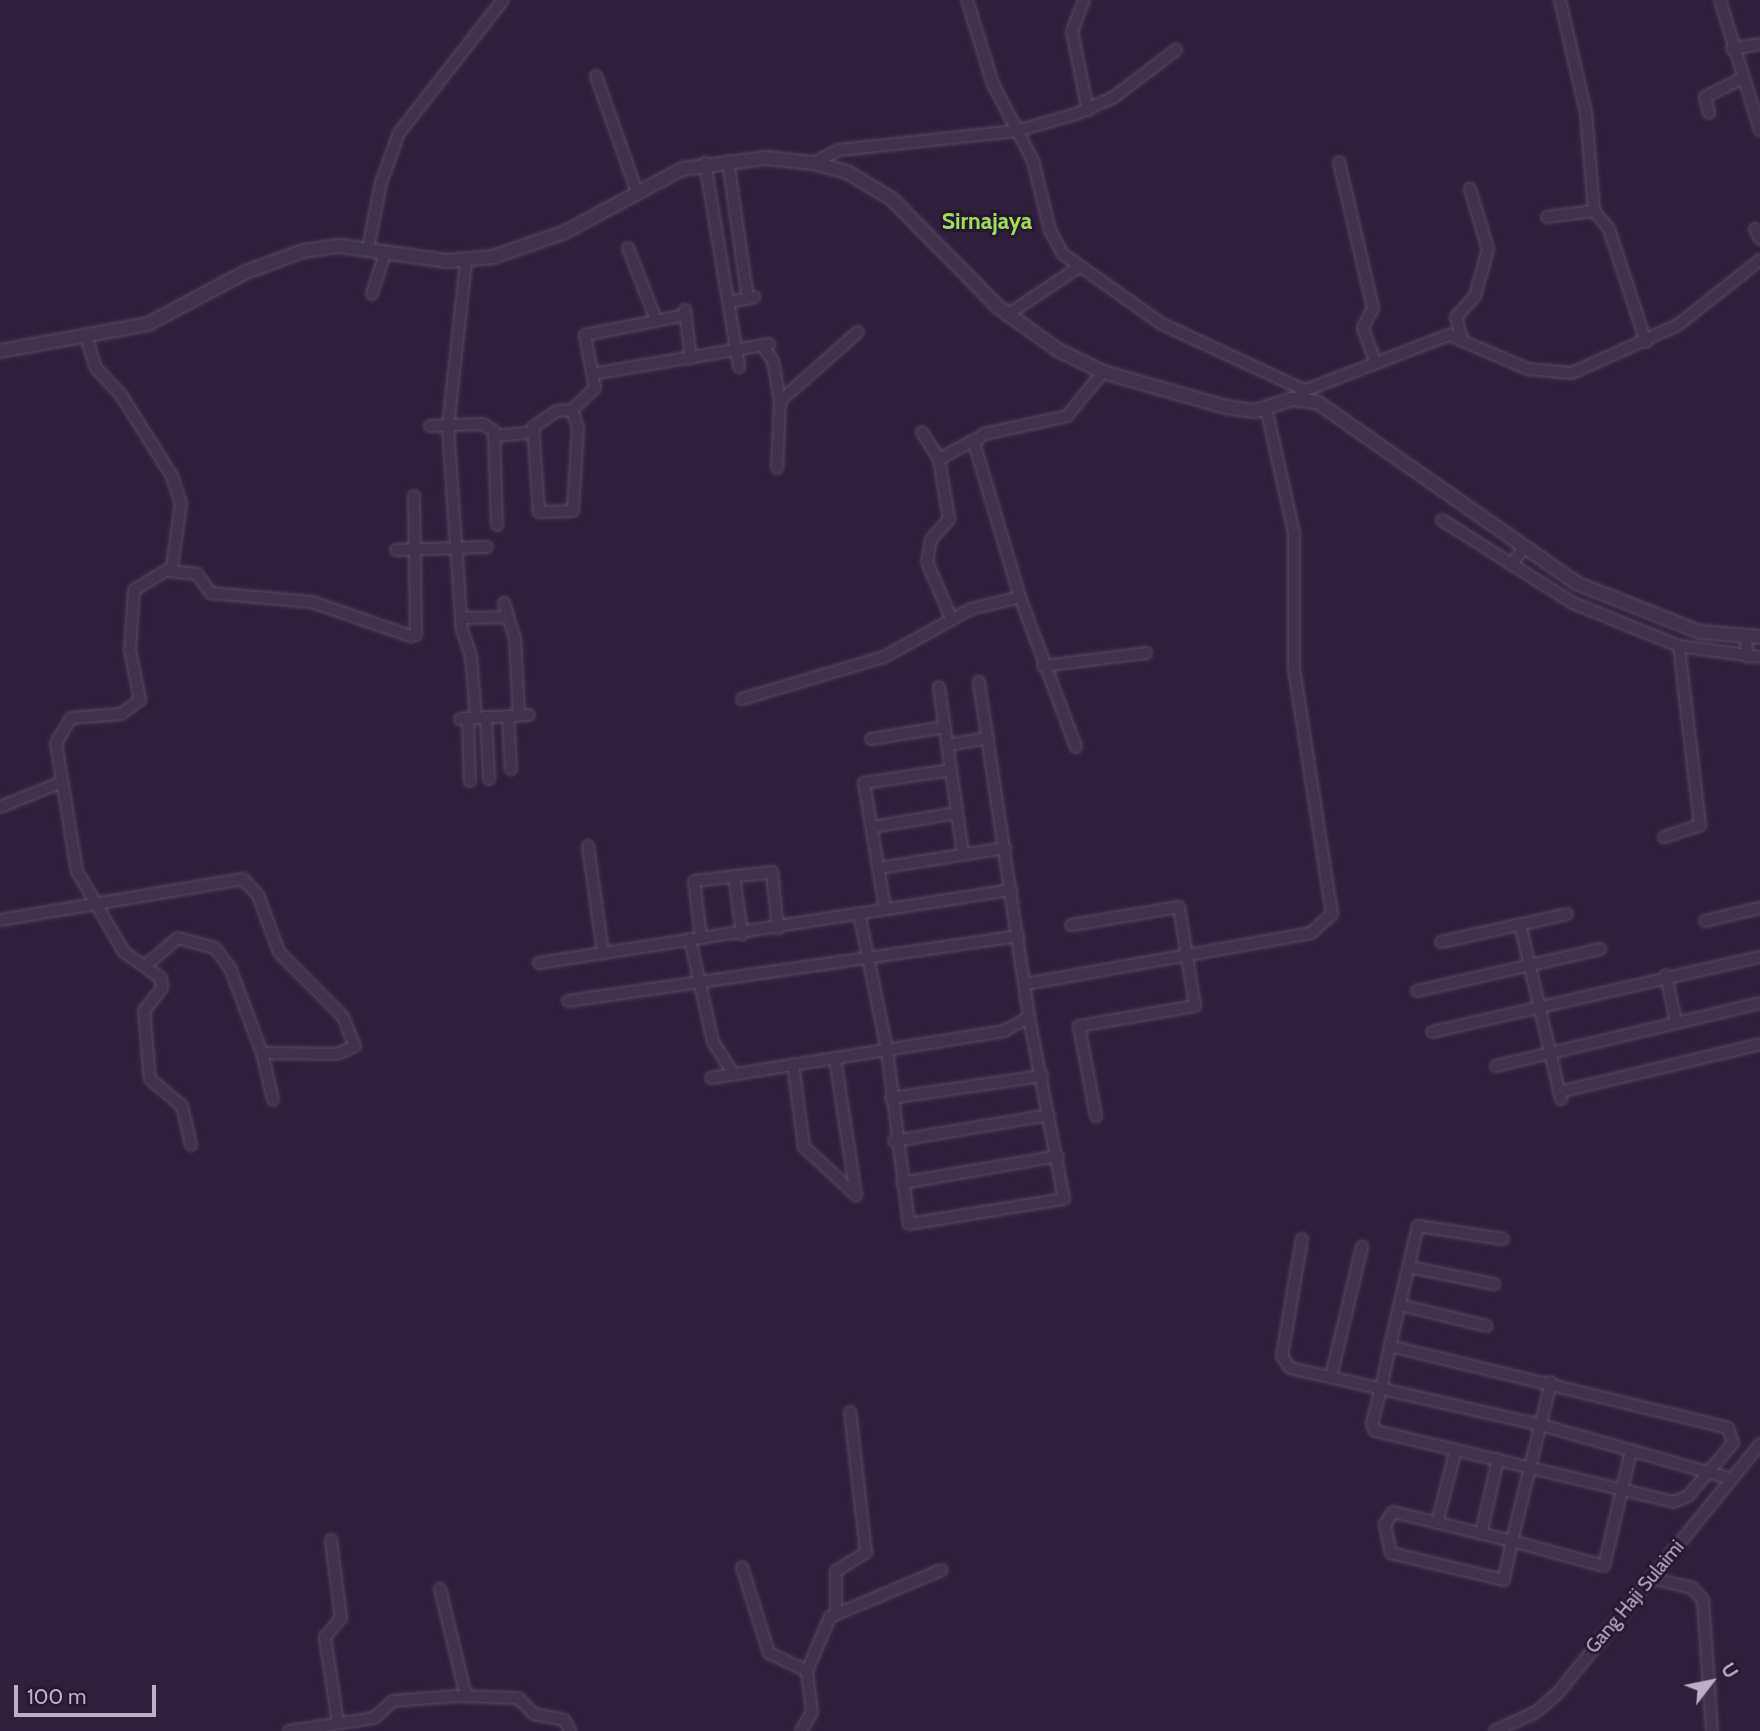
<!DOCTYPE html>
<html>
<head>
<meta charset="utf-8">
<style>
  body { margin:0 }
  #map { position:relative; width:1760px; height:1731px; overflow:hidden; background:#2f1f3b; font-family:Cabin,sans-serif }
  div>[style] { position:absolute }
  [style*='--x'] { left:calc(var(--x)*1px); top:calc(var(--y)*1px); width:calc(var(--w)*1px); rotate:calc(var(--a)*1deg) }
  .roads { filter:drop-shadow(0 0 2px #594b63) drop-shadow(0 0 2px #594b63) }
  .minor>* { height:10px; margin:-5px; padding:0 5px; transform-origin:5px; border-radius:5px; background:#41334b }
  .tertiary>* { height:12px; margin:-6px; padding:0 6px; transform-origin:6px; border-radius:6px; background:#41334b }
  span { translate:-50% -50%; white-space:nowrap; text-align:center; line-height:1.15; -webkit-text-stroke:6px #261830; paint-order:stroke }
  .street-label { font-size:19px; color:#beaec8 }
  .quarter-label { font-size:23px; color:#a2de53; font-weight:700 }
  .north { position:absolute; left:1676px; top:1647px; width:70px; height:70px; -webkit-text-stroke:5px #261830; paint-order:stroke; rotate:58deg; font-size:19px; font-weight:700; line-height:28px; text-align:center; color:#beaec8 }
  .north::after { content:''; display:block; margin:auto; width:24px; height:32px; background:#beaec8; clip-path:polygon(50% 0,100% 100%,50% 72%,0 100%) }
  .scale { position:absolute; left:14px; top:1685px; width:142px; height:32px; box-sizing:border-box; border:4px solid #beaec8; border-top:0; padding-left:9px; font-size:21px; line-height:24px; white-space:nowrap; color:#beaec8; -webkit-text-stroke:5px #261830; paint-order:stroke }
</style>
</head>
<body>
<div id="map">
  <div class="roads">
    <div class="minor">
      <i style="--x:967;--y:0;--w:88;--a:72.8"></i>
      <i style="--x:993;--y:84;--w:87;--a:62.5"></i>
      <i style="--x:1033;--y:161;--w:71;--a:76.2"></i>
      <i style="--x:1050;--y:230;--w:27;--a:62"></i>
      <i style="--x:1063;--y:254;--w:121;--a:35.3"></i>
      <i style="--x:1162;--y:324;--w:157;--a:24.9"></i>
      <i style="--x:1084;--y:0;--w:33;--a:111"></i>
      <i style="--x:1072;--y:31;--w:81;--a:78.6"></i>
      <i style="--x:1560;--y:0;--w:116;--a:77"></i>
      <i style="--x:1586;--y:113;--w:98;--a:85.3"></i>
      <i style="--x:1594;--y:211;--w:23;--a:50"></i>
      <i style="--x:1609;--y:229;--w:119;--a:71.9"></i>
      <i style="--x:1720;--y:0;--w:136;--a:72.9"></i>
      <i style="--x:1732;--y:49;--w:28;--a:-10"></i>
      <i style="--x:596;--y:76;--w:123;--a:70.5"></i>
      <i style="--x:1709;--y:113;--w:16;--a:-104"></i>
      <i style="--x:1705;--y:97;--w:40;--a:-26.6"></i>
      <i style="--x:728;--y:161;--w:139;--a:81.8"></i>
      <i style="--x:1339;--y:162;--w:150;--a:76.9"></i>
      <i style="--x:1373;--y:308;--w:22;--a:117"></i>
      <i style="--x:1363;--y:328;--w:35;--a:70"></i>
      <i style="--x:705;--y:163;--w:207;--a:80.5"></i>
      <i style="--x:813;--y:163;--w:29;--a:-27"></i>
      <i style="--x:839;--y:150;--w:178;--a:-6.1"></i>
      <i style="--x:1016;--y:131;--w:62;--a:-15.8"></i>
      <i style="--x:1076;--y:114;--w:42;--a:-24.1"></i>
      <i style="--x:1114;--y:97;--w:78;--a:-37.2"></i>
      <i style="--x:1547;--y:217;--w:47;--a:-7.3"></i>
      <i style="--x:1755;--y:229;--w:11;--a:63"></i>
      <i style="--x:628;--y:248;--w:77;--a:68.7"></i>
      <i style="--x:368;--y:249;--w:67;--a:-78.9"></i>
      <i style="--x:381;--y:183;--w:53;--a:-70.2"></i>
      <i style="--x:399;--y:133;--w:169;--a:-52"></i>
      <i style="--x:466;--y:262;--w:166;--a:96.2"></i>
      <i style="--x:448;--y:427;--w:203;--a:86.1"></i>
      <i style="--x:462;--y:630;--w:28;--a:71"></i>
      <i style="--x:471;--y:656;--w:62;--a:85.4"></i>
      <i style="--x:372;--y:294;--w:43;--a:-72.4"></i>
      <i style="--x:729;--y:302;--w:26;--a:-11"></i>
      <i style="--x:685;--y:310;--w:49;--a:83"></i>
      <i style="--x:1007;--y:315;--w:87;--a:-33.7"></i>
      <i style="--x:86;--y:336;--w:34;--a:73"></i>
      <i style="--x:96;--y:368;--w:37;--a:47"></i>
      <i style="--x:121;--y:395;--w:96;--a:57.8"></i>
      <i style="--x:172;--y:476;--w:28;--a:72"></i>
      <i style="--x:181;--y:503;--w:65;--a:98"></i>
      <i style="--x:172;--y:567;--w:44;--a:148.8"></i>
      <i style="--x:134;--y:590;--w:60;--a:93.8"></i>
      <i style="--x:130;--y:650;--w:51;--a:78.7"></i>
      <i style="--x:140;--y:700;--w:24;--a:144"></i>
      <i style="--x:121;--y:714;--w:50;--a:175.4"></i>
      <i style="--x:71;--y:718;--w:29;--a:121"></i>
      <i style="--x:56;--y:743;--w:130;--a:80.7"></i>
      <i style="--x:77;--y:871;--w:94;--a:59.9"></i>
      <i style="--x:124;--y:952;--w:45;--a:35.1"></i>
      <i style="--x:161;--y:978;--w:10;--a:84"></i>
      <i style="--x:162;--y:988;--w:29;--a:128"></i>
      <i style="--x:144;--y:1011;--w:68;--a:85"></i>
      <i style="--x:150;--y:1079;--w:42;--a:40.2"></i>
      <i style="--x:182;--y:1106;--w:40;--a:77"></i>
      <i style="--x:1461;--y:336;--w:20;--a:-105"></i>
      <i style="--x:1456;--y:317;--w:28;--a:-48"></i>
      <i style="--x:1475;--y:296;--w:49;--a:-74.5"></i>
      <i style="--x:1488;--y:249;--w:63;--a:-106.7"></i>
      <i style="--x:762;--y:345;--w:19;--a:55"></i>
      <i style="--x:773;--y:361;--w:41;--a:80.1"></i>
      <i style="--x:592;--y:374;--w:180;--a:-9.6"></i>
      <i style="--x:1301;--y:392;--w:159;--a:-21.1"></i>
      <i style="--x:1449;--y:335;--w:86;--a:23.3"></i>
      <i style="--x:1528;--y:369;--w:44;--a:5.2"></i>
      <i style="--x:1572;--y:373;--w:116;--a:-24.4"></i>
      <i style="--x:1678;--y:325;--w:105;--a:-38.4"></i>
      <i style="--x:572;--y:410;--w:18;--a:71"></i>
      <i style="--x:578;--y:427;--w:84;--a:93.4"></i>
      <i style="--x:573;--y:511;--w:34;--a:178"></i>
      <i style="--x:539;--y:512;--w:85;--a:-94"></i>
      <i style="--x:533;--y:427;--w:29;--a:-34"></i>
      <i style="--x:557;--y:411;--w:15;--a:-4"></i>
      <i style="--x:572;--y:410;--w:32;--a:-44"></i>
      <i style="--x:595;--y:388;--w:54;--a:-100.7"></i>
      <i style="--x:585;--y:335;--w:102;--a:-11.3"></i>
      <i style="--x:430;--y:426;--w:53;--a:-2.2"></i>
      <i style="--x:483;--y:424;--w:13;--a:32"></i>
      <i style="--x:494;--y:431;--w:94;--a:88.2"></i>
      <i style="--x:922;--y:432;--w:32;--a:58"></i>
      <i style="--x:939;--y:459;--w:61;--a:80.5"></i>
      <i style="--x:949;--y:519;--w:28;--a:131"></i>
      <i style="--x:931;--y:540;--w:22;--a:100"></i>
      <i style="--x:927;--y:562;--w:61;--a:66.8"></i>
      <i style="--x:496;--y:436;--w:36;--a:-6"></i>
      <i style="--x:939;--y:459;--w:42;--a:-28.4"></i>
      <i style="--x:777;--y:468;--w:67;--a:-87.4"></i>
      <i style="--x:780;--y:401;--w:104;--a:-41.5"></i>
      <i style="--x:414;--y:496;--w:139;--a:89.2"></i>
      <i style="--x:1442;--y:520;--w:155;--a:32.4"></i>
      <i style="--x:1573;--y:603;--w:114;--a:22.1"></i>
      <i style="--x:1679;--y:646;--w:82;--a:7.7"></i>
      <i style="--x:396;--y:550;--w:91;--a:-1.9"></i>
      <i style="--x:1511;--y:565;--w:22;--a:-54"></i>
      <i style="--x:169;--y:571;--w:28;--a:6"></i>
      <i style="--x:197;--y:574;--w:24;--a:54"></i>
      <i style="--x:211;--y:593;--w:101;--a:5.1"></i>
      <i style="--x:312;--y:602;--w:105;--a:19"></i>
      <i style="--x:504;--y:603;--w:37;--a:73"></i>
      <i style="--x:515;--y:638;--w:77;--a:87"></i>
      <i style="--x:463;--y:618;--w:43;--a:-1.3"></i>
      <i style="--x:1746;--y:637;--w:20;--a:87"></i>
      <i style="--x:1043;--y:666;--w:104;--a:-7.2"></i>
      <i style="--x:939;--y:687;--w:169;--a:81.8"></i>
      <i style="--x:742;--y:699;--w:148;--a:-16.5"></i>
      <i style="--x:884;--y:657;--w:99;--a:-28.9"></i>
      <i style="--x:971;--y:609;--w:50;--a:-13.8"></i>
      <i style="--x:508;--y:716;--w:53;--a:86.8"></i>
      <i style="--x:486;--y:717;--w:62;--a:87.2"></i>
      <i style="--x:468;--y:718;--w:63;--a:88.2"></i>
      <i style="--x:460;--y:719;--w:69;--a:-3.3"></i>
      <i style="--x:871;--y:739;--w:75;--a:-9.2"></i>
      <i style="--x:948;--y:745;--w:41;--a:-9.9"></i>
      <i style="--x:1076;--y:747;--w:160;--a:-110.5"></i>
      <i style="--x:1020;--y:597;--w:161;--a:-106.6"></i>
      <i style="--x:974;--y:443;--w:13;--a:-42"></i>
      <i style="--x:984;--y:434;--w:85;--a:-12.2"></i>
      <i style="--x:1067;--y:416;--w:57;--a:-50.7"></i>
      <i style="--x:0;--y:807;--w:67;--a:-22"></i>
      <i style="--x:873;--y:827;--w:85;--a:-9.5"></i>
      <i style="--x:1664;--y:837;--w:38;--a:-18"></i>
      <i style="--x:1700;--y:825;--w:180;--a:-96.7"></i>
      <i style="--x:588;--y:846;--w:108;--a:82"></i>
      <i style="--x:879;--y:868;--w:128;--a:-9"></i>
      <i style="--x:734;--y:876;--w:59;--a:82.1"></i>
      <i style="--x:885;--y:908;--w:127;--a:-99.5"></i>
      <i style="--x:864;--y:783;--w:88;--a:-8.5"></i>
      <i style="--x:859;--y:913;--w:140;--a:78.4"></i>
      <i style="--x:887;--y:1050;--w:175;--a:82.8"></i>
      <i style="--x:909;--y:1224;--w:157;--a:-9.2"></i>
      <i style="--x:1064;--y:1199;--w:185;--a:-100.9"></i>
      <i style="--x:0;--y:920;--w:246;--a:-9.6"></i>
      <i style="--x:243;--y:879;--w:22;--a:47"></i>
      <i style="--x:258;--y:895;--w:61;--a:69.8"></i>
      <i style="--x:279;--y:952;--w:91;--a:45.4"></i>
      <i style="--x:343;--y:1017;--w:31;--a:68"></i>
      <i style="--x:355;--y:1046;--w:20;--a:156"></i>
      <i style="--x:337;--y:1054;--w:75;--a:-179.2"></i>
      <i style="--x:262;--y:1053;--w:91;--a:-110.6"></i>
      <i style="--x:230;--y:968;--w:25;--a:-127"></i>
      <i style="--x:215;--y:948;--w:38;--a:-165"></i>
      <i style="--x:178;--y:938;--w:39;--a:140"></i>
      <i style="--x:1705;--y:921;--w:57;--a:-13.3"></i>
      <i style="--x:1520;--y:924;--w:180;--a:76.8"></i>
      <i style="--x:1071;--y:925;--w:109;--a:-9.5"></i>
      <i style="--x:1179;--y:907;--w:100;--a:80.8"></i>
      <i style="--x:1195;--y:1006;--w:118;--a:170.2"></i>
      <i style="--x:1079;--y:1026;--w:92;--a:79.3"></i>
      <i style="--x:701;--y:937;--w:56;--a:-97.1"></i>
      <i style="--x:694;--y:881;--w:79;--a:-6.6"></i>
      <i style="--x:772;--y:872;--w:57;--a:84"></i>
      <i style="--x:690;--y:939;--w:106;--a:77.4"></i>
      <i style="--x:713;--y:1042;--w:38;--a:57"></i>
      <i style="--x:1441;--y:942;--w:129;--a:-12.5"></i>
      <i style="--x:539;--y:963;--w:478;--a:-8.8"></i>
      <i style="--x:1666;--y:975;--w:48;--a:78"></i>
      <i style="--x:1025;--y:984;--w:291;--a:-10.1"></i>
      <i style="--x:1311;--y:933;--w:28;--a:-42"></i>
      <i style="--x:1332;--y:914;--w:249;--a:-98.8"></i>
      <i style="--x:1294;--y:668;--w:135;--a:-90"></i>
      <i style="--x:1294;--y:533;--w:128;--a:-102.6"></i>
      <i style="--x:1417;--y:991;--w:188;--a:-12.9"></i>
      <i style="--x:568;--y:1001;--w:455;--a:-8.2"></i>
      <i style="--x:1432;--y:1032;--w:336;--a:-12.9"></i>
      <i style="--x:262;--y:1053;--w:48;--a:76.8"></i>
      <i style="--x:835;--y:1058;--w:139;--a:81.3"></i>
      <i style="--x:793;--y:1064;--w:84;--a:82.5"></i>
      <i style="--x:804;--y:1147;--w:71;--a:42.7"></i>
      <i style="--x:1496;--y:1066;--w:271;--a:-13.4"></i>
      <i style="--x:711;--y:1078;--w:297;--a:-9.1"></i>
      <i style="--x:1004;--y:1031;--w:29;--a:-29"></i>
      <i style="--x:1029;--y:1017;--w:339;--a:-98.5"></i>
      <i style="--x:1559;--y:1092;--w:207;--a:-13.4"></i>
      <i style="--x:891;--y:1098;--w:153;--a:-8.3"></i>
      <i style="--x:894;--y:1141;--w:157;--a:-9.5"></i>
      <i style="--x:902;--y:1183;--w:158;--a:-9.8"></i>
      <i style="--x:1302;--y:1239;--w:119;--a:99.7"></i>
      <i style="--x:1282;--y:1356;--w:14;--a:56"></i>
      <i style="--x:1290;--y:1368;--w:257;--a:12.8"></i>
      <i style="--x:1541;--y:1425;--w:198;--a:15.8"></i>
      <i style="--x:1409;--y:1267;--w:87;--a:11.3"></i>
      <i style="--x:1400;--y:1305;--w:89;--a:13.6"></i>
      <i style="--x:1390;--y:1346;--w:348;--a:13.6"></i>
      <i style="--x:1728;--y:1428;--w:16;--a:72"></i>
      <i style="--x:1733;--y:1443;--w:70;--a:130.3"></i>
      <i style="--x:1688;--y:1496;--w:15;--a:157"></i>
      <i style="--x:1674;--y:1502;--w:307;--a:-166.6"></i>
      <i style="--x:1375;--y:1431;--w:8;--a:-113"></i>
      <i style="--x:1372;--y:1424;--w:36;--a:-76"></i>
      <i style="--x:1381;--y:1389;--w:44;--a:-78.2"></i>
      <i style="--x:1390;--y:1346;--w:123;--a:-76.9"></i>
      <i style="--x:1418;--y:1226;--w:86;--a:8.7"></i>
      <i style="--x:1331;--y:1377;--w:134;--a:-76.6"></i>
      <i style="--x:1551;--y:1382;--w:164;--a:103.8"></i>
      <i style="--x:1512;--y:1541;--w:40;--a:102"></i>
      <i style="--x:1504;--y:1580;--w:116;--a:-166.6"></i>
      <i style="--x:1391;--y:1553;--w:30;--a:-102"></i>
      <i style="--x:1385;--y:1524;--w:14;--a:-56"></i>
      <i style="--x:1393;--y:1512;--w:122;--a:13.7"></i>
      <i style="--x:1512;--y:1541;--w:95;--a:15.2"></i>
      <i style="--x:1604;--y:1566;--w:118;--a:-76.8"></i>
      <i style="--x:1437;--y:1523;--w:76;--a:-75.6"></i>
      <i style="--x:1481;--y:1534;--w:77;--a:-77.2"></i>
      <i style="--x:331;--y:1540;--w:79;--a:82.7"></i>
      <i style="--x:341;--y:1618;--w:25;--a:130"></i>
      <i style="--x:325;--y:1637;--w:87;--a:81.4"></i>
      <i style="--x:742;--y:1567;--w:90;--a:72.6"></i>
      <i style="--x:769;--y:1653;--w:42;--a:25.3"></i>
      <i style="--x:1651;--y:1578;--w:42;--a:13.7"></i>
      <i style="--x:1692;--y:1588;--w:16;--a:47"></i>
      <i style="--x:1703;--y:1600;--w:131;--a:86.1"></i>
      <i style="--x:440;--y:1589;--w:110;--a:76.3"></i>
      <i style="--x:836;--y:1611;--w:40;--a:-90"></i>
      <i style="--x:836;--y:1571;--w:36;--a:-32"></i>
      <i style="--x:866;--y:1552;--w:141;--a:-96.5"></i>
      <i style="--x:289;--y:1731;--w:86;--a:-8.7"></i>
      <i style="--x:374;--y:1718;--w:25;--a:-42"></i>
      <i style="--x:393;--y:1701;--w:63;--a:-4.5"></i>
      <i style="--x:456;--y:1696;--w:62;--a:1.8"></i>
      <i style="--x:518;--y:1698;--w:23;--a:45"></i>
      <i style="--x:534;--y:1714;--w:31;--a:11"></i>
      <i style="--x:564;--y:1720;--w:13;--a:61"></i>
      <i style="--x:801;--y:1731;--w:22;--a:-60"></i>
      <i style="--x:812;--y:1712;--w:41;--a:-97"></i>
      <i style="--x:807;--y:1671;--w:59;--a:-66.9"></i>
      <i style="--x:830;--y:1617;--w:121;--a:-22.9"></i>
      <i style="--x:1495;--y:1731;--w:45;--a:-24.9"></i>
      <i style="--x:1536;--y:1712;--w:28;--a:-41"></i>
      <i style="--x:1557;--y:1694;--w:322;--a:-50.9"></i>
    </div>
    <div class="tertiary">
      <i style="--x:0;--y:351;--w:150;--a:-10.3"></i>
      <i style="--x:148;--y:324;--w:111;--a:-28"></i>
      <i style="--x:246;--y:272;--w:61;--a:-20.2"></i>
      <i style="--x:303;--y:251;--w:37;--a:-8"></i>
      <i style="--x:340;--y:246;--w:108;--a:8"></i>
      <i style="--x:447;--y:261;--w:46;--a:-5"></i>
      <i style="--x:493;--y:257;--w:76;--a:-19.1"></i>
      <i style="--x:565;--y:232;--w:133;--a:-28.3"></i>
      <i style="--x:682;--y:169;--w:85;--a:-7.5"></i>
      <i style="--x:766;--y:158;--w:47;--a:6.1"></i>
      <i style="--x:813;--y:163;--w:35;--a:15"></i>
      <i style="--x:847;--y:172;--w:52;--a:31"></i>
      <i style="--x:892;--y:199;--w:151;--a:45.5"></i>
      <i style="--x:998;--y:307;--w:74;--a:35.6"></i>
      <i style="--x:1058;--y:350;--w:50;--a:26.1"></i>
      <i style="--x:1103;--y:372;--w:128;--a:15.9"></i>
      <i style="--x:1226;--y:407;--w:29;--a:8"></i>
      <i style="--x:1255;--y:411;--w:39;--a:-18"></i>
      <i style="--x:1292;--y:399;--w:25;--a:7"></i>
      <i style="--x:1317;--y:402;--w:316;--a:34.9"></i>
      <i style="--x:1576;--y:583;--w:133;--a:21.6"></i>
      <i style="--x:1700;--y:632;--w:60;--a:4.8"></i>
    </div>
  </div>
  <div class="street-label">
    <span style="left:1635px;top:1597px;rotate:-50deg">Gang Haji Sulaimi</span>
  </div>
  <div class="quarter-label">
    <span style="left:987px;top:221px">Sirnajaya</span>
  </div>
  <div class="north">U</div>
  <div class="scale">100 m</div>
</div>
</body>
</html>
